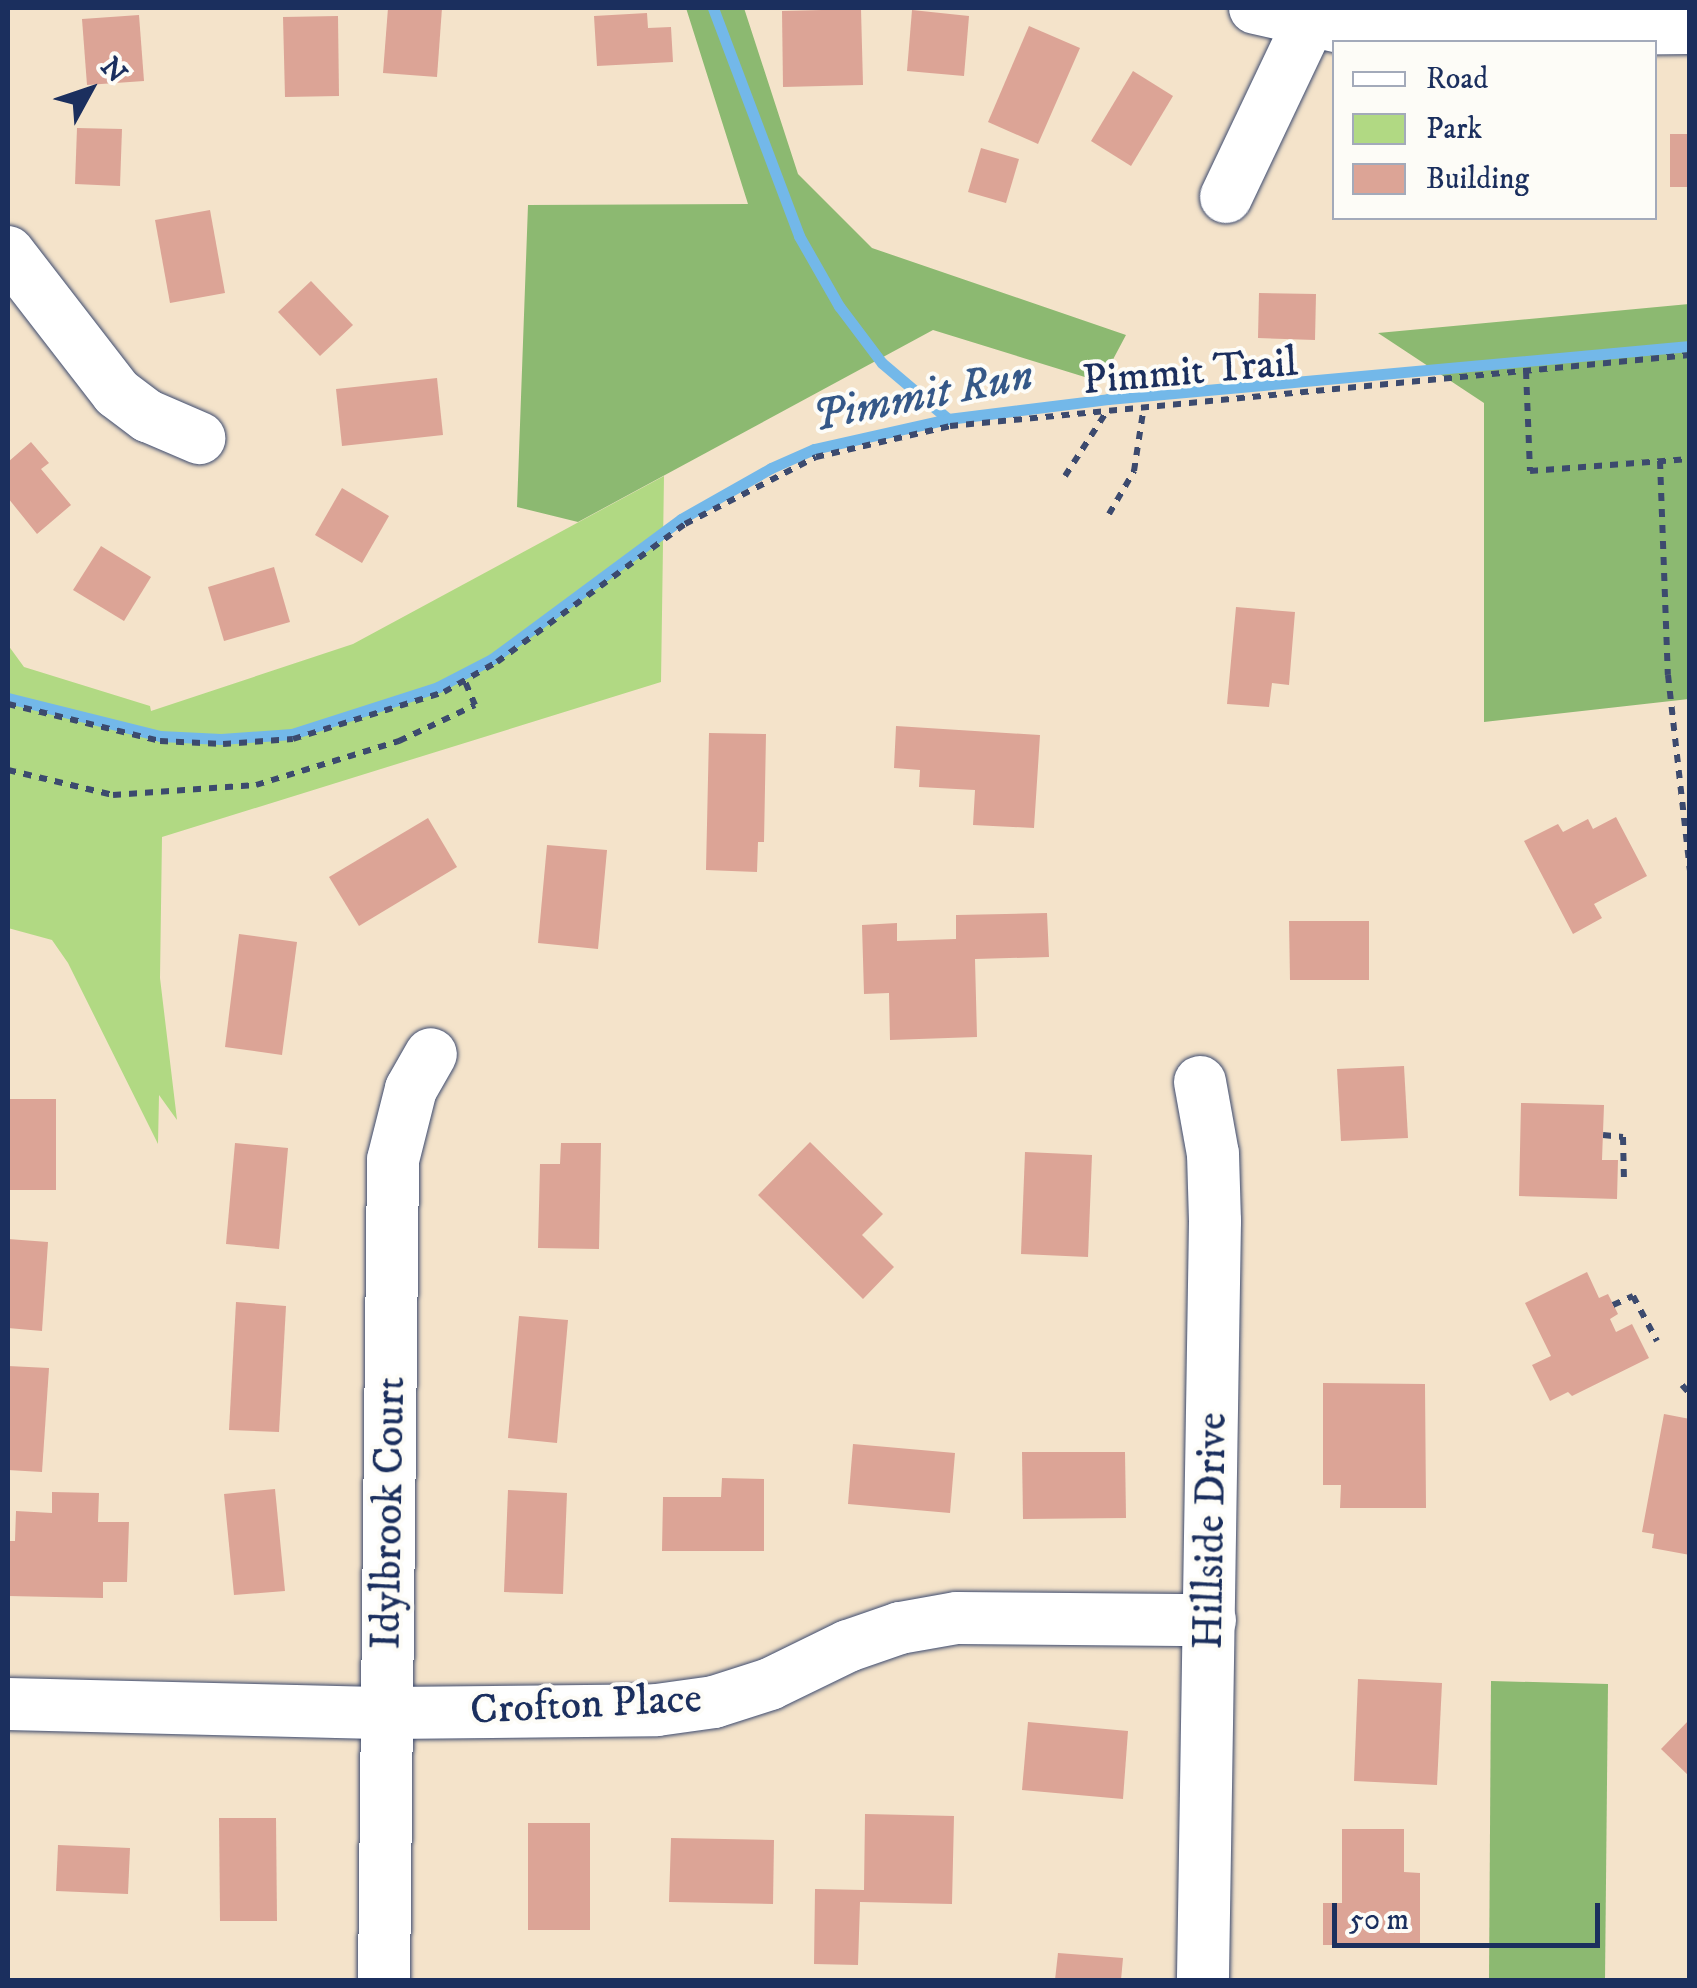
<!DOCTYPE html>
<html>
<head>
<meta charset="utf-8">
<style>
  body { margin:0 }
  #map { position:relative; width:1697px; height:1988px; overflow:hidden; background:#f4e3ca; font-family:"IM FELL DW Pica",serif }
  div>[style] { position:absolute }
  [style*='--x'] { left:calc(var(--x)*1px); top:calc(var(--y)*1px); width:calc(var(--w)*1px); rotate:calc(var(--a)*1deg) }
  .green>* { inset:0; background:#b1d983 }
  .forest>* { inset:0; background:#8cb971 }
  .stream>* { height:11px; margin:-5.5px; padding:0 5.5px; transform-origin:5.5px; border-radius:5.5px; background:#73b8e9 }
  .building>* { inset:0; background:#dca496 }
  .path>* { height:6px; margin-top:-3px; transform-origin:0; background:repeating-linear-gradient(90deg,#3c4a6e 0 8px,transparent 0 16px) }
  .roads { filter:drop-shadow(0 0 2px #3c4a6e) drop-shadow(0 0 2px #3c4a6e) }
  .minor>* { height:52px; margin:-26px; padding:0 26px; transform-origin:26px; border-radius:26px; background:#fff }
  span { translate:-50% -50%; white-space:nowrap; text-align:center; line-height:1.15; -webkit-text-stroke:8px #fdfcf7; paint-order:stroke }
  .street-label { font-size:42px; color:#1b2f5e }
  .water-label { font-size:45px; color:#355888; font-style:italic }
  .frame { position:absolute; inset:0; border:10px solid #1b2f5e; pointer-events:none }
  .legend { position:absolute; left:1332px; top:40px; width:325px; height:180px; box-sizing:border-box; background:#fdfcf7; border:2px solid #a3aaba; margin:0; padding:12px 18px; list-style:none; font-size:30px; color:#1b2f5e }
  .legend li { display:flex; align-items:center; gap:20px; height:50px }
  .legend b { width:50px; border:2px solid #a3aaba }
  .north { position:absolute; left:40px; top:40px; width:100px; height:100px; -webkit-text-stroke:8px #fdfcf7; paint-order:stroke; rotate:50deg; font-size:28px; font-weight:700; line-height:40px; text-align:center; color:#1b2f5e }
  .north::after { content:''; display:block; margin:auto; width:35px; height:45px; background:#1b2f5e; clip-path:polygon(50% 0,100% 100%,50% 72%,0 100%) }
  .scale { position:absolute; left:1332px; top:1903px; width:268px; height:45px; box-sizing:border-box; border:5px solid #1b2f5e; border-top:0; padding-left:12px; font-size:30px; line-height:35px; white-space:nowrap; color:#1b2f5e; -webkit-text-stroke:8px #fdfcf7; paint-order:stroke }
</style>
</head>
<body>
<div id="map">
  <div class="green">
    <i style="clip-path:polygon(664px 476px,661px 682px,162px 837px,160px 978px,177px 1120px,159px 1095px,158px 1144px,68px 963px,52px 940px,8px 928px,8px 645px,24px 667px,150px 706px,151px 711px,353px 644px)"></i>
  </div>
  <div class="forest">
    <i style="clip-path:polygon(686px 8px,744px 8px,798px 174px,872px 248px,1126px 335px,1101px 382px,933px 330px,578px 522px,517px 507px,528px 205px,748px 204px)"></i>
    <i style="clip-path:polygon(1689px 304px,1689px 699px,1484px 722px,1484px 403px,1378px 333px)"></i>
    <i style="clip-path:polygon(1491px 1681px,1608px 1684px,1605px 1980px,1489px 1980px)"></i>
  </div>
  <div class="stream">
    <i style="--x:713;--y:8;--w:244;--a:69.3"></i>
    <i style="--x:799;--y:236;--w:81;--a:60.3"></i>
    <i style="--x:839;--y:306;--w:71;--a:53"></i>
    <i style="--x:882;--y:363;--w:87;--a:40.3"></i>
    <i style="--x:8;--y:698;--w:157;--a:14"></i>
    <i style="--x:160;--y:736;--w:61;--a:2.8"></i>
    <i style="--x:221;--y:739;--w:71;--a:-4"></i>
    <i style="--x:292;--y:734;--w:153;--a:-17.8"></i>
    <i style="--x:438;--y:687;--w:61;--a:-27.4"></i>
    <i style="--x:492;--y:659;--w:235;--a:-36.5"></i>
    <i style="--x:681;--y:519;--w:103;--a:-29.5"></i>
    <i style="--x:771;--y:468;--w:47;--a:-23.8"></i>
    <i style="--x:814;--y:449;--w:137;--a:-12.6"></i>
    <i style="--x:948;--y:419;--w:161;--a:-7.1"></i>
    <i style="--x:1108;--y:399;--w:584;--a:-5.2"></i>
  </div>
  <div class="building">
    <i style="clip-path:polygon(388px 8px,442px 8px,437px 77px,383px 73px)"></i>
    <i style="clip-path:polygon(861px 9px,863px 85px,783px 87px,782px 11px)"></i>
    <i style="clip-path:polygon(912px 10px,969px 16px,964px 76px,907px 71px)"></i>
    <i style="clip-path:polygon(647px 13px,648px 28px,671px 27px,673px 62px,597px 66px,594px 16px)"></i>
    <i style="clip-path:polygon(139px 15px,144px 81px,87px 85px,82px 19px)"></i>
    <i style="clip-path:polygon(338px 16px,339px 96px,285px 97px,283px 17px)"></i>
    <i style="clip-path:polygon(1029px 26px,1080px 48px,1038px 144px,988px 122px)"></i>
    <i style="clip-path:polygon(1133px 71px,1173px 96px,1131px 166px,1091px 141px)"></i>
    <i style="clip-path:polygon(77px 128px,122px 129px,120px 186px,75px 184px)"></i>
    <i style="clip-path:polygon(1670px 134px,1690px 134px,1690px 187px,1670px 187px)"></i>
    <i style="clip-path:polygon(981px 148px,1019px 159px,1006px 203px,968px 192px)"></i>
    <i style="clip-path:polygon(210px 210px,225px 293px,170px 303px,155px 220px)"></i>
    <i style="clip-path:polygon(311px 281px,353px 325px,320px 356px,278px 312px)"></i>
    <i style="clip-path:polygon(1259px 293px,1316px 294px,1315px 340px,1258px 338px)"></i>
    <i style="clip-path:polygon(437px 378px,443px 435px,342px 446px,336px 389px)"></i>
    <i style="clip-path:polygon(31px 442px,49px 463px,41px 469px,71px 505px,37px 534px,8px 498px,8px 462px)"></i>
    <i style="clip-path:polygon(342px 488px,389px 516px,362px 563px,315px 535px)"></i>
    <i style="clip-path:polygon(101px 546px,151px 577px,124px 621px,73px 590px)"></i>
    <i style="clip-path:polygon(274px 567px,290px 622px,224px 641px,208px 587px)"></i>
    <i style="clip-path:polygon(1236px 607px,1295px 612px,1289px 685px,1272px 683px,1269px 707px,1227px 704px)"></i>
    <i style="clip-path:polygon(896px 726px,1040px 735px,1034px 828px,973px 825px,975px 790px,919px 787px,920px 770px,894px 768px)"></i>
    <i style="clip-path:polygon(709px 733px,766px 734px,764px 842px,758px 842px,757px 872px,706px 870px)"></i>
    <i style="clip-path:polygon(1616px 817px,1647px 876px,1594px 904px,1602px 918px,1573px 934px,1524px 841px,1558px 824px,1563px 832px,1588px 819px,1593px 829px)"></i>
    <i style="clip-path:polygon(428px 818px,457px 867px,359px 926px,329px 877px)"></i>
    <i style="clip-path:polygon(547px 845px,607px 850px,598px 949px,538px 943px)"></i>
    <i style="clip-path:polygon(1047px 913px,1049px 957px,975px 959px,977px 1037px,890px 1040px,889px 993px,864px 994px,862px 925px,897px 923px,897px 941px,956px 939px,956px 915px)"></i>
    <i style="clip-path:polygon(1289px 921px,1369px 921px,1369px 980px,1290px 980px)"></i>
    <i style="clip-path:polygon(239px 934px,297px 942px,282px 1055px,225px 1047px)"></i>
    <i style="clip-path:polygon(1404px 1066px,1408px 1138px,1341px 1141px,1337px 1069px)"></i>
    <i style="clip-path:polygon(8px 1099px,56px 1099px,56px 1190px,8px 1190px)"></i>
    <i style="clip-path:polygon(1521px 1103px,1604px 1105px,1602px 1160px,1618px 1160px,1617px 1199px,1519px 1196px)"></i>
    <i style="clip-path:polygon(810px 1142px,883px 1214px,862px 1235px,894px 1267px,863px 1299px,758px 1195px)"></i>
    <i style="clip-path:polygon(235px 1143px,288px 1148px,279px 1249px,226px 1244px)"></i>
    <i style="clip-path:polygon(561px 1143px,601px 1143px,599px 1249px,538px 1248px,540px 1164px,560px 1164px)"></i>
    <i style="clip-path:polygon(1025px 1152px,1092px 1155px,1088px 1257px,1021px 1254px)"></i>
    <i style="clip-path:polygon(8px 1239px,48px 1242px,42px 1331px,8px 1328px)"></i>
    <i style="clip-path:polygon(1587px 1272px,1599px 1298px,1608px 1294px,1618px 1314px,1610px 1319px,1616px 1332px,1632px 1324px,1649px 1358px,1572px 1396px,1568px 1392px,1550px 1401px,1532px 1365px,1551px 1356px,1525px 1303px)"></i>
    <i style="clip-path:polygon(236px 1302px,286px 1306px,279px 1432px,229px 1430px)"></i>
    <i style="clip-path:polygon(519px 1316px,568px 1320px,557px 1443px,508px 1438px)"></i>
    <i style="clip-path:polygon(8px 1366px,49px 1368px,42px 1472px,8px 1470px)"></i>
    <i style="clip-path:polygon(1323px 1383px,1425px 1384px,1426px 1508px,1340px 1508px,1341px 1485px,1323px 1485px)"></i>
    <i style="clip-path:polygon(1664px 1414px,1690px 1419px,1690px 1555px,1652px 1548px,1654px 1534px,1642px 1532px)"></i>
    <i style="clip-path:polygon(853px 1444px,955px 1453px,950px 1513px,848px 1504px)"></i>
    <i style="clip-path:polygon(1022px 1452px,1125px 1452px,1126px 1518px,1023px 1519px)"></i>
    <i style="clip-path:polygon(722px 1478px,764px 1479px,764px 1551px,662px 1551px,663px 1497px,721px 1497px)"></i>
    <i style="clip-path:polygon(275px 1489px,285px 1591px,234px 1595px,224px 1494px)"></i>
    <i style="clip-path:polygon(508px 1490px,567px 1493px,563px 1594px,504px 1592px)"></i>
    <i style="clip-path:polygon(52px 1492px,99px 1493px,98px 1522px,129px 1522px,127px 1582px,103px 1582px,103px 1598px,8px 1596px,8px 1541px,15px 1541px,16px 1511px,52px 1513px)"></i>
    <i style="clip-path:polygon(1358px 1679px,1442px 1683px,1437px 1785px,1354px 1781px)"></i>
    <i style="clip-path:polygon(1690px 1719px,1690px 1777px,1661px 1749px)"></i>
    <i style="clip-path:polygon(1028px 1722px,1128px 1731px,1123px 1799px,1022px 1790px)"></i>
    <i style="clip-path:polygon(865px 1814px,954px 1816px,952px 1904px,860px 1902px,858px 1965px,814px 1964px,815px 1889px,864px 1890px)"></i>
    <i style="clip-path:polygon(219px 1818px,276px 1818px,277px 1921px,220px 1921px)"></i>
    <i style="clip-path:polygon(528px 1823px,590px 1823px,590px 1930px,528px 1930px)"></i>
    <i style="clip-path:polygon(1342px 1829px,1404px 1829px,1404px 1872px,1420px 1873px,1420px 1945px,1323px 1945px,1323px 1903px,1342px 1903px)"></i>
    <i style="clip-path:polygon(671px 1838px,774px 1840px,773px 1904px,669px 1902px)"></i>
    <i style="clip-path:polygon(58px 1845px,130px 1848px,128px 1894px,56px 1891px)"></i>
    <i style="clip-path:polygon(1058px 1953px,1123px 1958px,1121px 1980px,1055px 1980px)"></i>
  </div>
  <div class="path">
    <i style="--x:1526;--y:371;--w:100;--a:87.7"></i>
    <i style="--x:1530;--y:471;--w:160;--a:-4.3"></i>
    <i style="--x:1660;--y:461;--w:214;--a:87.9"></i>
    <i style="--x:1668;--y:675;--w:198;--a:83.6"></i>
    <i style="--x:1065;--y:476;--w:77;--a:-57.1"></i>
    <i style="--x:1109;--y:514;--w:50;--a:-59.8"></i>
    <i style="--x:1134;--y:471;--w:66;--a:-81.3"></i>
    <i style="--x:8;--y:704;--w:156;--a:13.7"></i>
    <i style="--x:160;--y:741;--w:63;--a:2.7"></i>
    <i style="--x:223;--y:744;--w:70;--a:-4.1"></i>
    <i style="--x:293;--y:739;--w:158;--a:-17.3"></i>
    <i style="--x:444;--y:692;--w:61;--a:-29.5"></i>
    <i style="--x:497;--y:662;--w:233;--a:-36.3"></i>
    <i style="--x:685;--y:524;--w:147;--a:-27.1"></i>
    <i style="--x:816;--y:457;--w:138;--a:-13"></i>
    <i style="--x:950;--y:426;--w:743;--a:-5.48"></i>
    <i style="--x:8;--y:770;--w:108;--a:13.4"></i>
    <i style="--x:113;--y:795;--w:143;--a:-4"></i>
    <i style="--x:256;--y:785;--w:150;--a:-17.1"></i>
    <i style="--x:399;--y:741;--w:84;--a:-25.3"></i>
    <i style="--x:475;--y:705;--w:26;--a:-113"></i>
    <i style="--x:1603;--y:1135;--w:20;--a:6"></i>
    <i style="--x:1623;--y:1137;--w:45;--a:88.7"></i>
    <i style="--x:1613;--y:1305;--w:22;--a:-24"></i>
    <i style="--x:1633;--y:1296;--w:51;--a:61.9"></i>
    <i style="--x:1682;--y:1385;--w:12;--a:48"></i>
  </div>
  <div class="roads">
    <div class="minor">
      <i style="--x:1255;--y:8;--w:91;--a:12.7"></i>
      <i style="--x:1344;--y:28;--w:70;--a:2.5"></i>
      <i style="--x:1414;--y:31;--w:276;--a:-0.6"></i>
      <i style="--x:1226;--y:197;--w:194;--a:-64.6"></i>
      <i style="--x:8;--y:252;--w:178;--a:52.3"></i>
      <i style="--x:117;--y:393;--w:39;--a:37"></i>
      <i style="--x:148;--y:416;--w:56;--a:23.3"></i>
      <i style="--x:1200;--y:1082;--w:73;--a:79.8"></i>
      <i style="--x:1213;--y:1154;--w:67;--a:88.3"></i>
      <i style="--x:1215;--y:1221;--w:759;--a:90.91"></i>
      <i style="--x:8;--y:1704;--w:380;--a:1.4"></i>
      <i style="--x:388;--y:1713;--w:269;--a:-0.6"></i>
      <i style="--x:657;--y:1710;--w:58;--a:-8"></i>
      <i style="--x:714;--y:1702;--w:59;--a:-17.8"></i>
      <i style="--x:770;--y:1684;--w:87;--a:-26"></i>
      <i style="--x:848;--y:1646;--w:55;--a:-19.1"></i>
      <i style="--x:900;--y:1628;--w:58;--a:-10"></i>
      <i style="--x:957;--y:1618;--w:253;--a:0.5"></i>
      <i style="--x:384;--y:1980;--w:820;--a:-89.37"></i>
      <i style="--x:393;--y:1160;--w:73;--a:-75.8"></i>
      <i style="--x:411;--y:1089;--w:40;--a:-60.3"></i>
    </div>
  </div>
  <div class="street-label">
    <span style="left:1190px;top:372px;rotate:-5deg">Pimmit Trail</span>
    <span style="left:389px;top:1513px;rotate:-89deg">Idylbrook Court</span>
    <span style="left:1211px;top:1531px;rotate:-89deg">Hillside Drive</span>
    <span style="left:586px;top:1705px;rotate:-3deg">Crofton Place</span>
  </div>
  <div class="water-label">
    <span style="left:923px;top:397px;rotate:-11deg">Pimmit Run</span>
  </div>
  <div class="frame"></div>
  <ul class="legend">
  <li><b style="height:12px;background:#fff"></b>Road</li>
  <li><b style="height:28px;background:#b1d983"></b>Park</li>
  <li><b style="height:28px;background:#dca496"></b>Building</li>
  </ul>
  <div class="north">N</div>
  <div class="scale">50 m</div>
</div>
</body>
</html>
